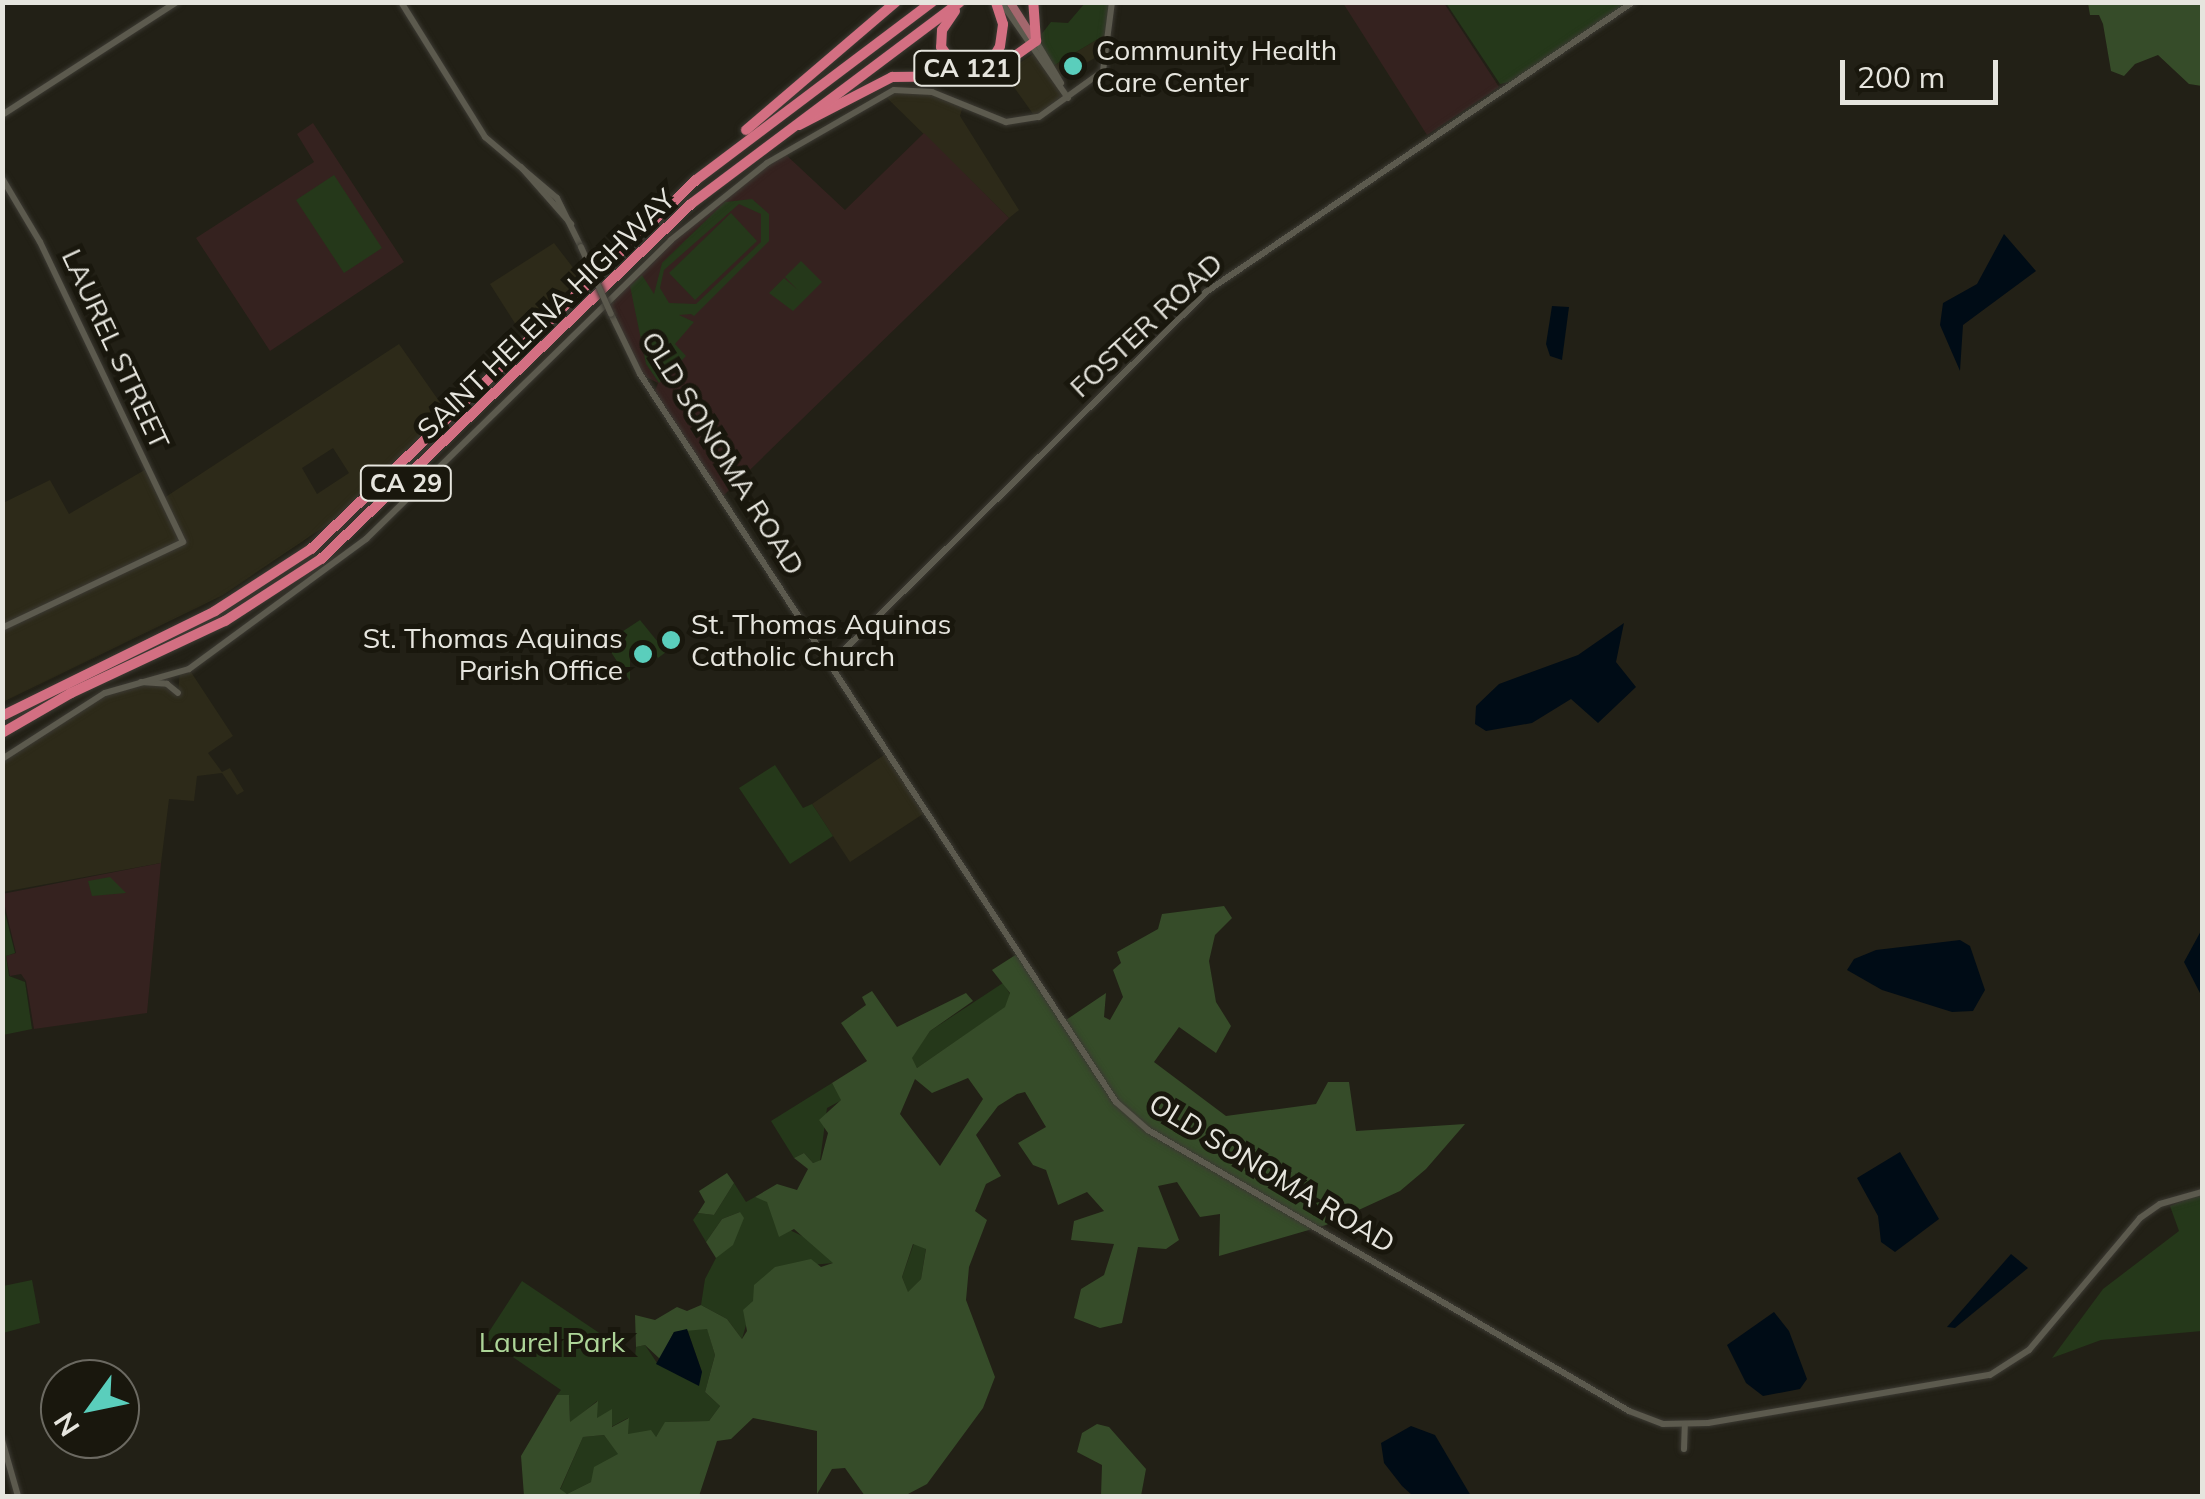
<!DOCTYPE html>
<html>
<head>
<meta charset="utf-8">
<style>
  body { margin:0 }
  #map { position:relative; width:2205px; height:1499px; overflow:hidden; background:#222016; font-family:Mulish,sans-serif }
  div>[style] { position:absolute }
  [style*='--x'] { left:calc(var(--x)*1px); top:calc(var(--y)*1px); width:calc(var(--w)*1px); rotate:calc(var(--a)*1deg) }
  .built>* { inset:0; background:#2d2a19 }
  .education>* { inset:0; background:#35221f }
  .green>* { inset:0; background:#25381a }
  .forest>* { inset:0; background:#364c29 }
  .water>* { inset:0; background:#000c16 }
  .roads { filter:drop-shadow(0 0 2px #3c3a33) drop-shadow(0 0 2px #3c3a33) }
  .tertiary>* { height:6px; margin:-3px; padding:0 3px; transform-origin:3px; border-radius:3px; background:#5c5a4e }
  .secondary>* { height:6px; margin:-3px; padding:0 3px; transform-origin:3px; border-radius:3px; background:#5c5a4e }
  .primary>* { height:8px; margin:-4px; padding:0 4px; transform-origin:4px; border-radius:4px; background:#a3676d }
  .motorway>* { height:10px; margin:-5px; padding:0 5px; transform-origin:5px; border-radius:5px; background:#d36f82 }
  .bridges { filter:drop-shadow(0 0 2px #3c3a33) drop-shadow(0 0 2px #3c3a33) }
  .secondary-bridge>* { height:6px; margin:-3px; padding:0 3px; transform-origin:3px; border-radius:3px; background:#5c5a4e }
  .dots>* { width:28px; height:28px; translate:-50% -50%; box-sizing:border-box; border:5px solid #19170d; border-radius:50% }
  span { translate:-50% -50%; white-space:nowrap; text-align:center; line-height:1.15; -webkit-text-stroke:10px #19170d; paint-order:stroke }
  .shield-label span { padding:2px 8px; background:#19170d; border:2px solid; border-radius:8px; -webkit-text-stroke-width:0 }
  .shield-label { font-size:25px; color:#e6e5de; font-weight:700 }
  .poi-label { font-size:28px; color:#e6e5de }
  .left { translate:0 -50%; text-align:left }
  .right { translate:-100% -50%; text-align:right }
  .street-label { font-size:28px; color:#e6e5de }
  .park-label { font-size:28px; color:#add598 }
  .frame { position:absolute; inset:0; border:5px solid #e6e5de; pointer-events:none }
  .north { position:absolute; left:40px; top:1359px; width:100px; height:100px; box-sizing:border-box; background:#19170d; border:2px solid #6b6961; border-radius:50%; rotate:237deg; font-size:28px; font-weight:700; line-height:40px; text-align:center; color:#e6e5de }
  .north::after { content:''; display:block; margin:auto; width:35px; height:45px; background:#5acebc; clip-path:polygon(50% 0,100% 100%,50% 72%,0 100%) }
  .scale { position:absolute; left:1840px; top:60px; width:158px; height:45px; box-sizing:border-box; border:5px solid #e6e5de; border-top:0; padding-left:12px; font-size:30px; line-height:35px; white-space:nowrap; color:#e6e5de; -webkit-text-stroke:8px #19170d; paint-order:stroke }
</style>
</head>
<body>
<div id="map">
  <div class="built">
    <i style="clip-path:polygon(1111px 31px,1110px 49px,1059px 79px,1053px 66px)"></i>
    <i style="clip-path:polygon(1035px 53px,1068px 98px,1036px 118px,1004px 73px)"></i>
    <i style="clip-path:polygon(915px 89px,963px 105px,960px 116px,1019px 210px,1009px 218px,882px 93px)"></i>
    <i style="clip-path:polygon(554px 243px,581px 278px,523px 336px,490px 284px)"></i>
    <i style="clip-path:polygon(evenodd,399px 344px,446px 411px,334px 520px,223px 595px,3px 702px,3px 503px,50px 480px,69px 514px,148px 468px,164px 498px,399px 344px,333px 448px,349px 473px,317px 494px,302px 468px,333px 448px)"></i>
    <i style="clip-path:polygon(189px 669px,233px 736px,208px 753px,222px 772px,230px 768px,244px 791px,237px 795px,222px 773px,197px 776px,194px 801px,169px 799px,161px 863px,3px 892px,3px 759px,62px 716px,130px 683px,167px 684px,178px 692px,180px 672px)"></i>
    <i style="clip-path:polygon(887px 753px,926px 812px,850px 862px,812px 804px)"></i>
  </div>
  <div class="education">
    <i style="clip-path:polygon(1343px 3px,1444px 3px,1499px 87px,1427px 135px)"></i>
    <i style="clip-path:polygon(313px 123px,404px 262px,270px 351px,196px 238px,314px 162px,297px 134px)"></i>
    <i style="clip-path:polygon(924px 133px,1009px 218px,723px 496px,655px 391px,658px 383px,642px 375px,607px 302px,671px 240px,783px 152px,845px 210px)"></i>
    <i style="clip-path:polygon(161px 863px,147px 1013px,34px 1029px,26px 981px,21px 974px,10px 976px,6px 956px,16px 953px,2px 894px)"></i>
  </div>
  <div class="green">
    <i style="clip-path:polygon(1085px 3px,1112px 3px,1111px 31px,1053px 66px,1036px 41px,1051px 22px,1068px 23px)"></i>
    <i style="clip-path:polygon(1446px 3px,1633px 3px,1520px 80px,1500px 84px)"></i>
    <i style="clip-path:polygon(334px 175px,382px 248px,344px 273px,296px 200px)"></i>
    <i style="clip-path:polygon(evenodd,752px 199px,769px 214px,769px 241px,694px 316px,691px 314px,679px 315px,694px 322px,675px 344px,686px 356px,659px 383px,646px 364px,630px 286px,642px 275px,654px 294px,662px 263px,725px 202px,752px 199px,739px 204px,761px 214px,761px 242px,696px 304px,669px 303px,660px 288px,664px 270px,739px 204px)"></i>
    <i style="clip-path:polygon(731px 213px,757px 241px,695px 300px,669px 273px)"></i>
    <i style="clip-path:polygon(801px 261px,822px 282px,793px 311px,769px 293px,784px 278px,798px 290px,785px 277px)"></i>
    <i style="clip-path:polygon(640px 620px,666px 652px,658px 658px,649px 645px,630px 657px,630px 681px,605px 643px)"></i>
    <i style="clip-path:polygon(775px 765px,803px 808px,812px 804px,833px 836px,790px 864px,739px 788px)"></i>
    <i style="clip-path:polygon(110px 877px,126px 893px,92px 896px,88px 881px)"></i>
    <i style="clip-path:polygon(2px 901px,15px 953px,6px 956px,9px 976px,25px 982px,32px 1029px,3px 1035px)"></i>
    <i style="clip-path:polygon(1003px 983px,1010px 994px,1006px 1007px,917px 1068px,911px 1058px,930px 1031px)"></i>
    <i style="clip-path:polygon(832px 1083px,842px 1100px,827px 1108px,820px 1161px,813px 1163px,804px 1153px,794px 1158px,771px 1121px)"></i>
    <i style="clip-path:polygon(734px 1183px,746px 1202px,755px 1197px,767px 1201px,777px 1224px,817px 1243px,834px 1263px,775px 1268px,753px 1301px,742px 1339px,727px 1319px,701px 1305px,705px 1279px,740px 1212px,722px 1219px,706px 1242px,693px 1220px,698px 1213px,714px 1215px)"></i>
    <i style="clip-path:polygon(2202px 1193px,2202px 1331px,2101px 1340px,2052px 1358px,2103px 1289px,2179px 1231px,2170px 1206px)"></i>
    <i style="clip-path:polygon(914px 1243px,926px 1248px,921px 1279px,908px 1293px,902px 1277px)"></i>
    <i style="clip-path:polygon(32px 1280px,40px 1323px,3px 1333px,3px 1286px)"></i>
    <i style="clip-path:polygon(522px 1281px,635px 1357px,636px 1347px,645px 1345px,657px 1363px,702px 1372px,687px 1329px,707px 1328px,715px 1355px,705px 1392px,720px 1406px,709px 1421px,666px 1422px,656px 1437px,627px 1435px,628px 1418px,611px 1427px,612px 1411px,597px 1419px,597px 1401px,570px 1423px,569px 1395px,557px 1395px,561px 1390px,485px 1338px)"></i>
    <i style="clip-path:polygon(604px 1435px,619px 1454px,591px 1482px,567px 1494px,560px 1490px,583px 1437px)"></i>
  </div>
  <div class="forest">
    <i style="clip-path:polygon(2088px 3px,2202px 3px,2202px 86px,2189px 84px,2158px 55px,2135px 64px,2124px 76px,2111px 71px,2103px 24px,2099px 15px,2090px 15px)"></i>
    <i style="clip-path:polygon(evenodd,1224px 906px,1232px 918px,1215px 935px,1209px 961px,1216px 1002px,1231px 1026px,1216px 1053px,1179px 1027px,1154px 1062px,1226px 1116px,1316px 1104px,1328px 1082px,1349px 1082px,1356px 1131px,1465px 1124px,1426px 1169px,1400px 1191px,1326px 1225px,1219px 1256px,1220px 1214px,1200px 1217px,1177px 1182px,1158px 1186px,1179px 1240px,1166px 1249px,1138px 1247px,1122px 1323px,1100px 1328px,1074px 1318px,1081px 1289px,1104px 1275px,1114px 1244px,1071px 1240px,1074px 1221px,1104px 1211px,1087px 1192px,1058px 1205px,1046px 1170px,1033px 1165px,1018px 1143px,1046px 1127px,1025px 1092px,1017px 1094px,998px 1106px,976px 1135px,1001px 1176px,986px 1184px,975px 1211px,987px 1220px,969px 1267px,966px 1300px,995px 1377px,983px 1408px,927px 1484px,908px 1494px,865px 1496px,845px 1468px,832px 1469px,817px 1494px,817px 1431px,753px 1418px,731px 1439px,717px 1441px,699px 1496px,524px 1496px,521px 1456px,557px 1395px,569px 1395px,570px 1422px,598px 1401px,597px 1418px,612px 1409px,612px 1427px,629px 1418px,628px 1434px,651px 1430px,656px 1437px,665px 1422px,709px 1421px,720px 1406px,705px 1392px,715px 1355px,707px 1329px,674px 1332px,660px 1359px,645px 1345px,636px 1347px,635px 1315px,655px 1320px,677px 1307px,687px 1311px,701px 1305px,727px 1319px,742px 1339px,747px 1331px,743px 1310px,753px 1301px,754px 1285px,775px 1267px,811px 1259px,821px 1267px,833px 1263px,794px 1229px,779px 1237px,767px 1202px,755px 1197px,777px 1184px,797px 1190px,808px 1169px,794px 1158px,804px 1153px,813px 1163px,821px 1160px,828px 1133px,819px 1120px,841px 1100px,832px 1083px,867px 1061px,841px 1023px,866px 1005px,862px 997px,872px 991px,897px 1027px,966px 993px,973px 1001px,930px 1031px,912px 1058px,917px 1068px,1005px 1007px,1010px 993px,992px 970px,1017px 954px,1063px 1022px,1106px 993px,1104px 1017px,1110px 1020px,1123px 997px,1113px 970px,1121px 963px,1117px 952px,1158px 929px,1162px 914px,1224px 906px,968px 1078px,983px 1099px,940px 1166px,900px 1114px,915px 1079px,932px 1093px,968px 1078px,1224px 906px,913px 1244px,926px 1249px,921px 1279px,908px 1292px,902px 1277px,913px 1244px,1224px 906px,604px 1435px,618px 1454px,594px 1467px,591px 1482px,567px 1494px,560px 1489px,583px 1437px,604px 1435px)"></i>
    <i style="clip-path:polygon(727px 1173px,734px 1183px,714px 1215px,698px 1213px,705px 1202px,699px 1191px)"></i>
    <i style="clip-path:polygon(740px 1212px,744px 1218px,733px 1245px,716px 1258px,706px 1242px,722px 1219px)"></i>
    <i style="clip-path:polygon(1097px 1424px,1109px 1427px,1146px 1469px,1141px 1496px,1101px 1496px,1102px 1465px,1077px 1452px,1082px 1433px)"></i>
  </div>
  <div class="water">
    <i style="clip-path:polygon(2004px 234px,2036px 271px,1963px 325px,1960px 371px,1940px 325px,1943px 303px,1977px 284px)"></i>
    <i style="clip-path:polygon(1552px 306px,1569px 307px,1562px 360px,1550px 356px,1546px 344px)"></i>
    <i style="clip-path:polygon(1624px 623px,1616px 662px,1636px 687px,1598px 723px,1571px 699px,1532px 723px,1486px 731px,1475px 724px,1476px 706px,1499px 684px,1578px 655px)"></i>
    <i style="clip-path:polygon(2202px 929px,2202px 997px,2184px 962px)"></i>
    <i style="clip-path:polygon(1960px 940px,1970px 946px,1985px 990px,1973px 1011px,1952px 1012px,1882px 990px,1847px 970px,1854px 959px,1876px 950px)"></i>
    <i style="clip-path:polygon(1900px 1152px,1939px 1219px,1895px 1252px,1881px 1242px,1878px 1216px,1857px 1178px)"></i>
    <i style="clip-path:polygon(2011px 1254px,2028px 1268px,1955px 1328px,1947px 1327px)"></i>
    <i style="clip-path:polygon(1774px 1312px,1789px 1331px,1807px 1379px,1800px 1389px,1763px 1396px,1746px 1383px,1727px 1345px)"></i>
    <i style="clip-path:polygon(687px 1329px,702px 1372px,699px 1386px,656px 1364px,674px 1332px)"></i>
    <i style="clip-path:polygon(1411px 1426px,1435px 1435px,1471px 1496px,1413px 1496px,1402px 1486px,1384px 1463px,1381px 1443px)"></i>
  </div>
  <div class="roads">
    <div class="tertiary">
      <i style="--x:1001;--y:2;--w:117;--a:55.1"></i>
      <i style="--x:1036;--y:41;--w:49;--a:59.2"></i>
      <i style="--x:2;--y:178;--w:74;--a:59.3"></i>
      <i style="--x:40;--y:242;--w:332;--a:64.5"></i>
      <i style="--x:183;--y:542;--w:200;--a:154.6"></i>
      <i style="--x:830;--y:664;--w:529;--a:-44.69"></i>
      <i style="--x:1206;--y:292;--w:516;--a:-34.18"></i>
      <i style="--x:141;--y:682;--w:26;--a:4"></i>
      <i style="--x:167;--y:684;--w:14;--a:39"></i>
      <i style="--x:2;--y:759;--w:122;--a:-32.7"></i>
      <i style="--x:105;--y:693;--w:87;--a:-15.9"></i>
      <i style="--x:189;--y:669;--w:220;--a:-36.3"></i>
      <i style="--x:366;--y:539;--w:427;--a:-44.4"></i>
      <i style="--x:671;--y:240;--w:123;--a:-38.7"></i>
      <i style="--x:767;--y:163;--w:146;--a:-29.9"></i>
      <i style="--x:894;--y:90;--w:38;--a:3"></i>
      <i style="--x:932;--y:92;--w:80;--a:22.1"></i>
      <i style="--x:1006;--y:122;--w:33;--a:-9"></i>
      <i style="--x:1039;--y:117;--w:79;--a:-35.7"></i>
      <i style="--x:1103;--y:71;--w:70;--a:-82.6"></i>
    </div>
    <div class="secondary">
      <i style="--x:401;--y:2;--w:159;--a:58.1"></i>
      <i style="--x:485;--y:137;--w:94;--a:40.3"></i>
      <i style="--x:557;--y:198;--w:55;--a:63.9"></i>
      <i style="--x:2;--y:115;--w:208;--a:-32.9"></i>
      <i style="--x:521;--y:167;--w:76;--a:48.7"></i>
      <i style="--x:611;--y:314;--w:67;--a:64.2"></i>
      <i style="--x:640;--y:374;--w:870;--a:56.82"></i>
      <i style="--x:1116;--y:1102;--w:43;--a:41.2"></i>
      <i style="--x:1148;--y:1130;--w:557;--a:30.29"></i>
      <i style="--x:1629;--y:1411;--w:36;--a:21"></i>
      <i style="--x:1663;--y:1424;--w:45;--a:-1.3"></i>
      <i style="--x:1708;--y:1423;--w:286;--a:-9.7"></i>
      <i style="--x:1990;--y:1375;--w:46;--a:-32.7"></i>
      <i style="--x:2029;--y:1350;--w:172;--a:-49.9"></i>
      <i style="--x:2140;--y:1218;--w:24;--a:-35"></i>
      <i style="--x:2160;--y:1204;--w:44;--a:-15.9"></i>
      <i style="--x:2;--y:1440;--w:58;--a:74.1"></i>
      <i style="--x:1684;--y:1449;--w:25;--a:-88"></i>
    </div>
    <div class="primary">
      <i style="--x:1010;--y:2;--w:43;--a:57.4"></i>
    </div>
    <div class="motorway">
      <i style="--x:955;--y:11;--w:23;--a:124"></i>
      <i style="--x:942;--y:30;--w:17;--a:93"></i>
      <i style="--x:941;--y:47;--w:19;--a:54"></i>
      <i style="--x:952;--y:62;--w:23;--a:15"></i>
      <i style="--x:974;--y:68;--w:20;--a:-24"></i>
      <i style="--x:992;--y:60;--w:16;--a:-60"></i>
      <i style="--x:1000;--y:46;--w:22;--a:-82"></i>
      <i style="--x:1003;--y:24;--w:23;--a:-108"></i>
      <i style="--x:799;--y:125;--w:105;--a:-27.3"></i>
      <i style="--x:892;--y:77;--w:84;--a:-0.7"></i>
      <i style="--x:976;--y:76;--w:23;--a:-20"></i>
      <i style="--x:998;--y:68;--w:47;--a:-35.4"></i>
      <i style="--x:1036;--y:41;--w:39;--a:-94"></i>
      <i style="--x:746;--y:130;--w:197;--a:-40.5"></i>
      <i style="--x:2;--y:716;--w:237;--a:-26.2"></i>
      <i style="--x:215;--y:611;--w:114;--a:-32.9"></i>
      <i style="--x:311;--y:549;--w:533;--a:-43.78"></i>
      <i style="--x:696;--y:180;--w:296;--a:-37"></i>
      <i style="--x:2;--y:733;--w:80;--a:-30.1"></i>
      <i style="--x:71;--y:693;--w:170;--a:-25.1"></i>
      <i style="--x:225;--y:621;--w:114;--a:-32.9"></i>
      <i style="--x:321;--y:559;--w:513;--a:-43.81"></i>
      <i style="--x:691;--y:204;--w:336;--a:-36.9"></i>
    </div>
  </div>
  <div class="bridges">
    <div class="secondary-bridge">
      <i style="--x:581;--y:247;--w:73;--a:65.9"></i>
    </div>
  </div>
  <div class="dots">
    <i style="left:1073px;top:66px;background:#5acebc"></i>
    <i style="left:671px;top:640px;background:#5acebc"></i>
    <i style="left:643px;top:654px;background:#5acebc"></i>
  </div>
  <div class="shield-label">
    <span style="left:967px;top:68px">CA 121</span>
    <span style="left:406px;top:483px">CA 29</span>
  </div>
  <div class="poi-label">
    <span class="left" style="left:1096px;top:66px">Community Health<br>Care Center</span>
    <span class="left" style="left:691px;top:640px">St. Thomas Aquinas<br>Catholic Church</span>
    <span class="right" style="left:623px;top:654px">St. Thomas Aquinas<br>Parish Office</span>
  </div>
  <div class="street-label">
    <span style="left:546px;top:314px;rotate:-44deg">SAINT HELENA HIGHWAY</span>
    <span style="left:1146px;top:325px;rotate:-43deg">FOSTER ROAD</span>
    <span style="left:116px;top:349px;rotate:65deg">LAUREL STREET</span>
    <span style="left:723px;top:453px;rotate:58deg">OLD SONOMA ROAD</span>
    <span style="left:1272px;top:1173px;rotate:31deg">OLD SONOMA ROAD</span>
  </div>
  <div class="park-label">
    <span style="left:552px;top:1342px">Laurel Park</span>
  </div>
  <div class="frame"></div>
  <div class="north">N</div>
  <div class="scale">200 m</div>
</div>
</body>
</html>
